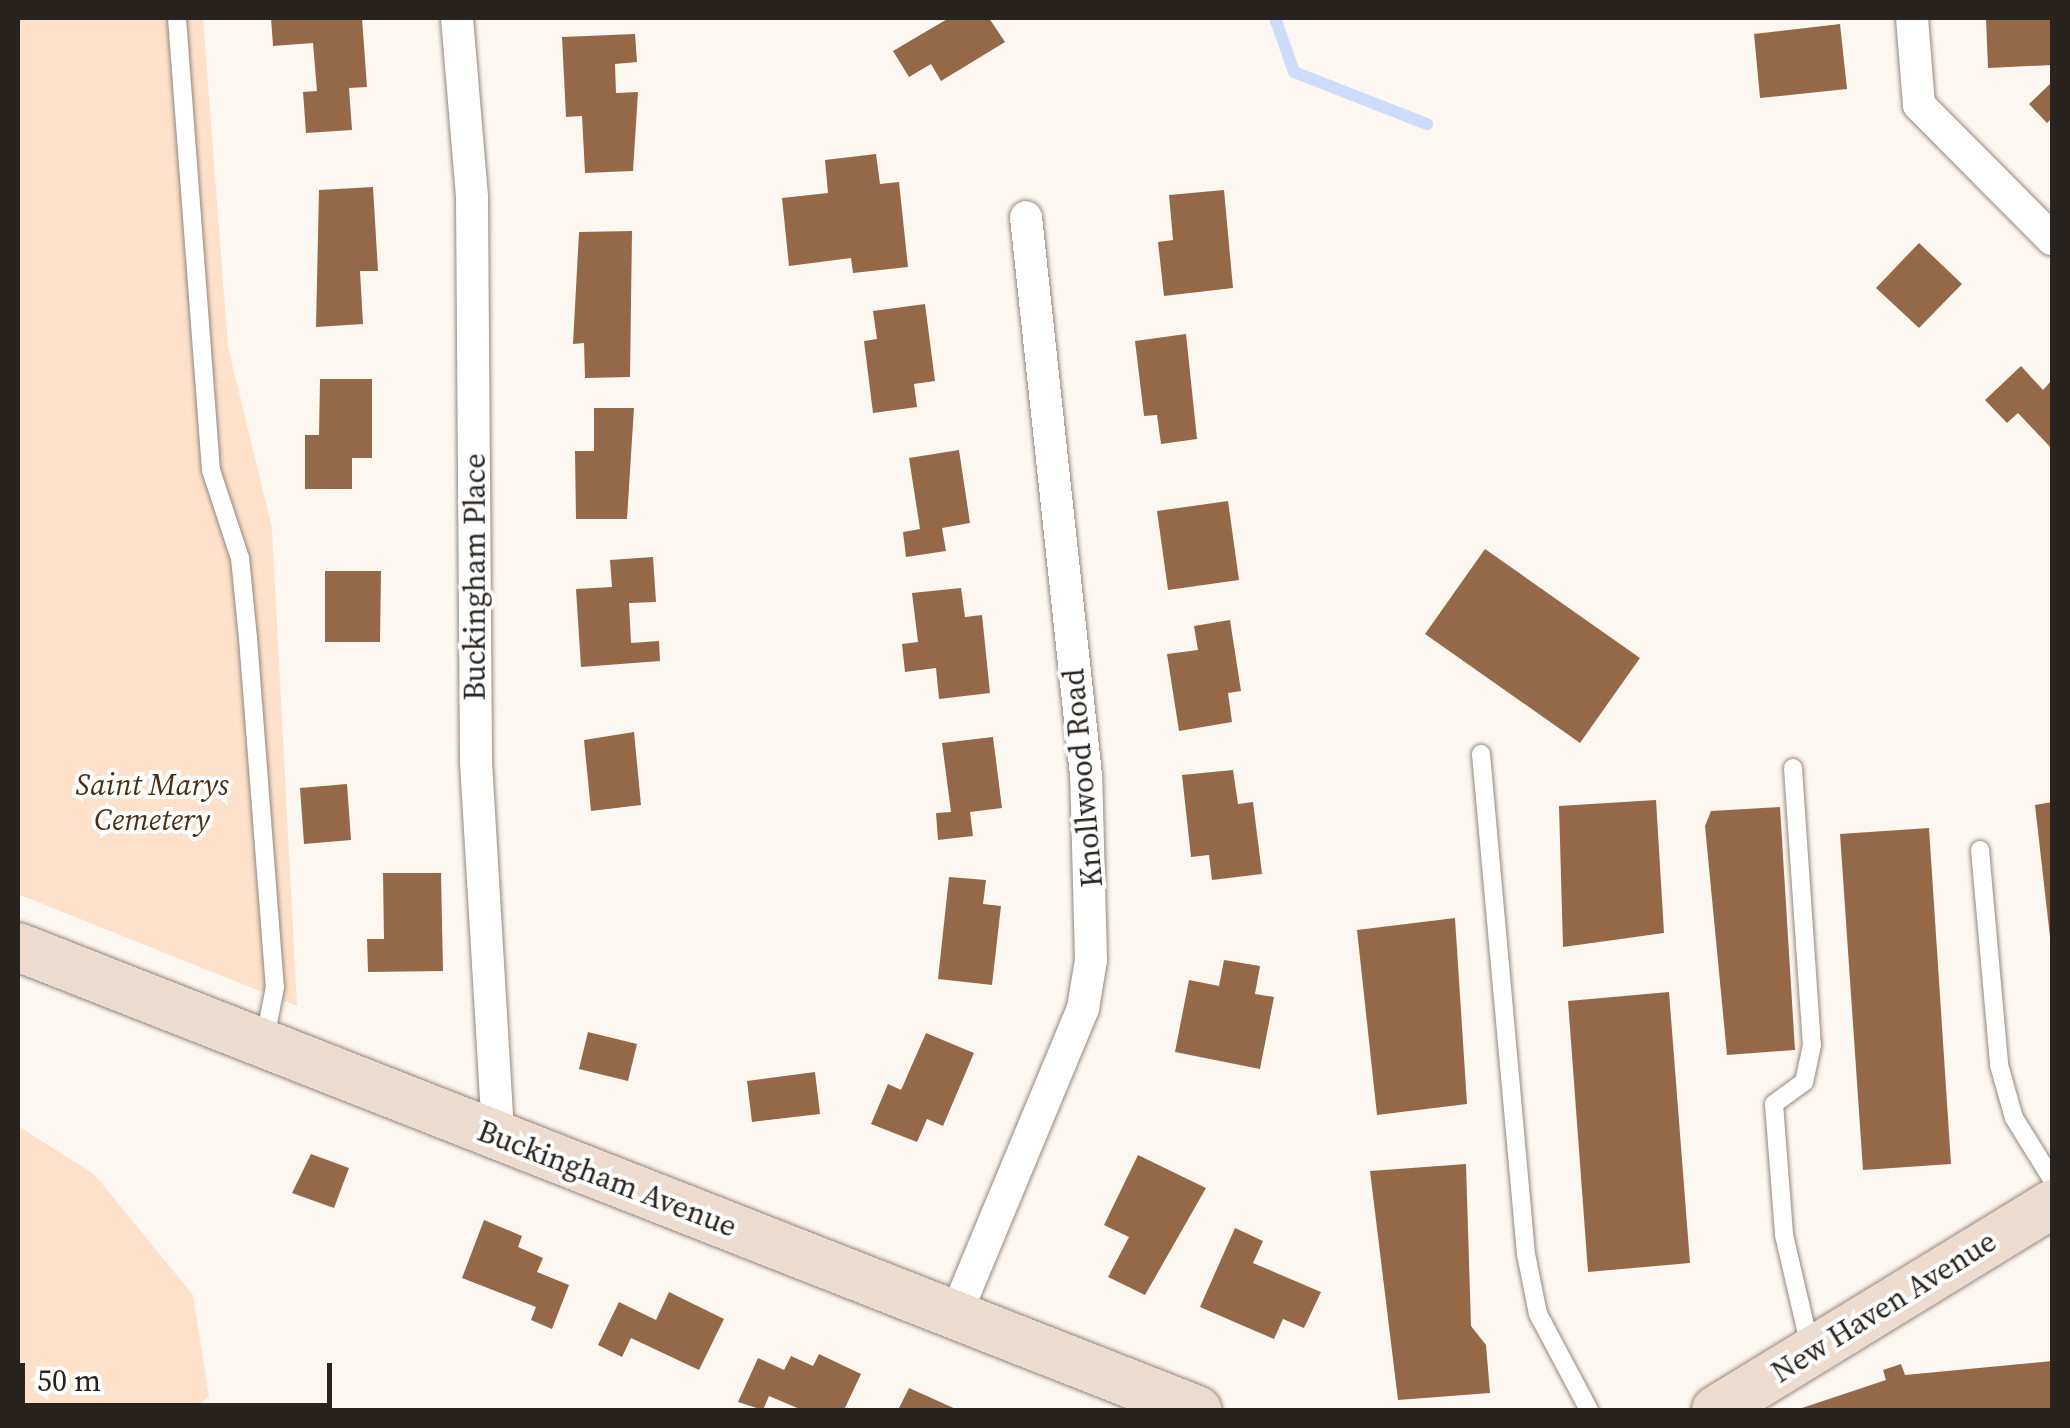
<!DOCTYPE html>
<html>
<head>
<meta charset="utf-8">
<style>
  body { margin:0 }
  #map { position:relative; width:2070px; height:1428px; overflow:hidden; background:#fdf7f2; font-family:"Source Serif 4",serif }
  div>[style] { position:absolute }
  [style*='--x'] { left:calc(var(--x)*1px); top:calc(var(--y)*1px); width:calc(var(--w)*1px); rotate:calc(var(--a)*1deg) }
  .green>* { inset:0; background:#fee1cb }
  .stream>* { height:12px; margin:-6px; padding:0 6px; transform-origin:6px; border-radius:6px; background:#ccdcfa }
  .building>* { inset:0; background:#956947 }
  .roads { filter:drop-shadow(0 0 2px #95877c) drop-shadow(0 0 2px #95877c) }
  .lane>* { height:18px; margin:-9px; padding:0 9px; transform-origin:9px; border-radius:9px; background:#fff }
  .street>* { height:32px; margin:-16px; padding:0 16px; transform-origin:16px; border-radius:16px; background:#fff }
  .secondary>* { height:48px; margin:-24px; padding:0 24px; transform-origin:24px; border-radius:24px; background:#eddcce }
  span { translate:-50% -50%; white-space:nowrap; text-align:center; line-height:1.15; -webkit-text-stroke:8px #fff; paint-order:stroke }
  .street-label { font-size:30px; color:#28231e }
  .park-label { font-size:30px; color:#4e2e12; font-style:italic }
  .frame { position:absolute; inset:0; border:20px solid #28231e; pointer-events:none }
  .scale { position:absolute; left:20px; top:1363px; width:312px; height:45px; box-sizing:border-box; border:5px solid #28231e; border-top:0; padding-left:12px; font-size:30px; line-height:35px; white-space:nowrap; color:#28231e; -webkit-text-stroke:8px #fff; paint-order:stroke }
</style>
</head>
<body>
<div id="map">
  <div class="green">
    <i style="clip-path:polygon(18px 18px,203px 18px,228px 347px,272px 528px,297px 1006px,18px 894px)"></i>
    <i style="clip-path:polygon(18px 1126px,94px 1174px,193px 1295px,209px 1397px,191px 1410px,18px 1410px)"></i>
  </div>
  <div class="stream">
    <i style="--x:1275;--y:18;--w:57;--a:70.6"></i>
    <i style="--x:1294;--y:72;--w:143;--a:21.4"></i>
  </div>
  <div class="building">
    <i style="clip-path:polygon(271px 18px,362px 18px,367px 87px,349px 88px,352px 130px,306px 133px,303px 92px,317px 91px,313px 43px,273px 46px)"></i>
    <i style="clip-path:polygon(949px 18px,989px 18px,1005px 42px,941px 81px,931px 64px,909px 77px,893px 51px)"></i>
    <i style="clip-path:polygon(1986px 18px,2052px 18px,2052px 65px,1988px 68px)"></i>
    <i style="clip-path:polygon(1840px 24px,1847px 89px,1760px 98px,1754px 34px)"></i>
    <i style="clip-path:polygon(635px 34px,637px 62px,615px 64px,616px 93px,638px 92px,633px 171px,585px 173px,582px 116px,566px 117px,562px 37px)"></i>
    <i style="clip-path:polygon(2052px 82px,2052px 118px,2047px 123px,2029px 104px)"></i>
    <i style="clip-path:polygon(876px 154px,880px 184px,899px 182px,908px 267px,853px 273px,851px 258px,789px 266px,782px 198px,828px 193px,825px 160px)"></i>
    <i style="clip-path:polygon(373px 187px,378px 271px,360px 271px,363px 324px,316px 327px,319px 190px)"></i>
    <i style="clip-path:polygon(1224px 190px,1233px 288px,1164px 296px,1158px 242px,1173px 240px,1169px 195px)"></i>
    <i style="clip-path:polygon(632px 231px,630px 377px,585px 378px,584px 343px,573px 344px,579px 232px)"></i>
    <i style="clip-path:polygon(1919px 243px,1962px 284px,1919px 328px,1876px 288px)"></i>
    <i style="clip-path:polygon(925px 304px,935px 381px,914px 384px,917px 407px,873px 413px,864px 341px,877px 339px,873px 311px)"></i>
    <i style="clip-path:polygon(1186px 334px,1197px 439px,1161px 444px,1157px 415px,1144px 416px,1135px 341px)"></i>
    <i style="clip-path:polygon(2021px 366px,2043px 390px,2052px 380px,2052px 449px,2018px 413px,2007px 423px,1985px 400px)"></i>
    <i style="clip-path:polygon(320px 379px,372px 379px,372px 458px,352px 458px,352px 489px,305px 489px,305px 435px,319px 435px)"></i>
    <i style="clip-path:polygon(594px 408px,634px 408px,627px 519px,576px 519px,575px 451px,594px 451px)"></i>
    <i style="clip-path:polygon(959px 450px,970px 523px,942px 528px,946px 551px,906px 557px,903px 532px,920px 529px,909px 458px)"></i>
    <i style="clip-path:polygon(1228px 501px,1239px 580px,1168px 590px,1157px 511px)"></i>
    <i style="clip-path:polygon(1485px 549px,1640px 658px,1580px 743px,1425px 634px)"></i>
    <i style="clip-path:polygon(653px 557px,656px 602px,629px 603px,631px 643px,659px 641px,660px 661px,581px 667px,576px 589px,612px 587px,610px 560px)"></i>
    <i style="clip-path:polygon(325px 571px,381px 571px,380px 642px,325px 642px)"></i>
    <i style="clip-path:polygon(961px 588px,965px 617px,982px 615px,990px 693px,939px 699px,936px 668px,905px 672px,902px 644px,918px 642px,912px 593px)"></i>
    <i style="clip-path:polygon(1230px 620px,1241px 691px,1228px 693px,1232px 722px,1179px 731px,1167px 654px,1198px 650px,1194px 626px)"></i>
    <i style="clip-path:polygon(634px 732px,641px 805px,591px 811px,584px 740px)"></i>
    <i style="clip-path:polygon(993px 737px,1002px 808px,970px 812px,973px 836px,938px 840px,936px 813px,951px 812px,942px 743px)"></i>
    <i style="clip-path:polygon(1233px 770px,1238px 804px,1253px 802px,1262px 874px,1212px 880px,1209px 855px,1191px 857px,1182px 775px)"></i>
    <i style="clip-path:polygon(347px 784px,351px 840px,304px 844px,300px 788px)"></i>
    <i style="clip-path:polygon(1656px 800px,1664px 933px,1563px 947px,1559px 806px)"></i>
    <i style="clip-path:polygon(2052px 802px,2052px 937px,2050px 937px,2035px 805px)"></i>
    <i style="clip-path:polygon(1780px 807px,1795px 1050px,1727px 1055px,1705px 826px,1711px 811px)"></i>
    <i style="clip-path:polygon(1929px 828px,1951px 1164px,1863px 1170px,1840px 834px)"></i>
    <i style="clip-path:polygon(383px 873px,441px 873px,443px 971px,368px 972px,367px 939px,384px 939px)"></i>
    <i style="clip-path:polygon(949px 877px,986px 880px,983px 904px,1001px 906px,992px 985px,938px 979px)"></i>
    <i style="clip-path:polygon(1455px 918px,1467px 1104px,1377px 1115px,1357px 930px)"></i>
    <i style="clip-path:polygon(1224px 960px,1260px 966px,1255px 994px,1274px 997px,1260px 1069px,1175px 1052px,1189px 980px,1219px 986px)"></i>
    <i style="clip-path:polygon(1669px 992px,1690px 1263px,1588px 1272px,1568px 1001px)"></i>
    <i style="clip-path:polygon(588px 1032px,637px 1044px,628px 1081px,579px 1069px)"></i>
    <i style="clip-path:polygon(926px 1033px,974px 1053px,943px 1126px,927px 1119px,917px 1142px,871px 1124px,888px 1084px,901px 1090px)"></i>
    <i style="clip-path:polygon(815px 1072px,820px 1114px,752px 1122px,747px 1081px)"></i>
    <i style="clip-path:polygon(311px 1154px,349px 1168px,334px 1208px,292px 1193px)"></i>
    <i style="clip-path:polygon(1138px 1155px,1206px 1188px,1145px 1295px,1108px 1277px,1129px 1237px,1104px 1225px)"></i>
    <i style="clip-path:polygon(1466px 1164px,1471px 1326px,1486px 1345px,1490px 1393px,1398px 1400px,1370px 1171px)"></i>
    <i style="clip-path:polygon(484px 1220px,522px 1236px,518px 1247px,543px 1258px,537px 1272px,569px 1285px,552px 1329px,531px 1320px,536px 1307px,462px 1278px)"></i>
    <i style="clip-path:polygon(1235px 1228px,1263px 1241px,1253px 1263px,1321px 1292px,1304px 1328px,1283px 1319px,1274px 1339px,1200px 1307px)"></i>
    <i style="clip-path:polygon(669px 1292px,724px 1319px,699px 1370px,631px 1338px,622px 1357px,598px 1345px,619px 1302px,656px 1320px)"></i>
    <i style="clip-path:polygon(819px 1354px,861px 1374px,844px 1410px,802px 1410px,769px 1396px,763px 1410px,738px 1402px,758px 1358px,784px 1370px,791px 1356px,813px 1366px)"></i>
    <i style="clip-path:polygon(2052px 1361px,2052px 1410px,1796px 1410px,1886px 1380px,1883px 1370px,1901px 1364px,1905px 1375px)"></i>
    <i style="clip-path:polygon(909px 1388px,958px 1410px,898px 1410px)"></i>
  </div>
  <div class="roads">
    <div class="lane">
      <i style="--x:177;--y:18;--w:453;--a:85.7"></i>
      <i style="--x:211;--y:470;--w:93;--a:71.8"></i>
      <i style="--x:240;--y:558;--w:80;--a:84.3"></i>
      <i style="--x:248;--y:638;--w:350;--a:85.6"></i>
      <i style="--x:275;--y:987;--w:57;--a:101.1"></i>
      <i style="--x:1481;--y:754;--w:502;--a:84.86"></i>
      <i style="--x:1526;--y:1254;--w:61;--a:78.7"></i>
      <i style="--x:1538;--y:1314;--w:109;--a:62"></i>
      <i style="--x:1793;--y:768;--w:278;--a:86.1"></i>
      <i style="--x:1812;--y:1045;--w:38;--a:102"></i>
      <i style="--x:1804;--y:1082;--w:37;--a:144"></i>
      <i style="--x:1774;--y:1104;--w:131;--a:85.6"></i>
      <i style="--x:1784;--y:1235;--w:115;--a:76.9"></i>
      <i style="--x:1980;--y:850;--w:216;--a:84.9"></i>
      <i style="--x:1999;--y:1065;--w:55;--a:74.2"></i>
      <i style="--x:2014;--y:1118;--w:72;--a:58.1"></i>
    </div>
    <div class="street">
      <i style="--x:457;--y:18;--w:181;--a:85.2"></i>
      <i style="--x:472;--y:198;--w:564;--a:89.59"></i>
      <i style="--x:476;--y:762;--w:376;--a:86.6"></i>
      <i style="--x:1912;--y:18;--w:87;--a:85.4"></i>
      <i style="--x:1919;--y:105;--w:189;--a:45.2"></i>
      <i style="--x:955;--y:1316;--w:334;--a:-67.4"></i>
      <i style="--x:1083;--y:1008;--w:49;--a:-80.5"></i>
      <i style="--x:1091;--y:960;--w:185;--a:-91.5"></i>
      <i style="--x:1086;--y:775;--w:561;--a:-96.14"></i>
    </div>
    <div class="secondary">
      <i style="--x:18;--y:947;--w:1267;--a:21.44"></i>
      <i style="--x:1716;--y:1410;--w:394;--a:-31.5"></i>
    </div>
  </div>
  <div class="street-label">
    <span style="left:475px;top:577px;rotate:-90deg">Buckingham Place</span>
    <span style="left:1083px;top:778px;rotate:-95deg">Knollwood Road</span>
    <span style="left:607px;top:1179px;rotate:21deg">Buckingham Avenue</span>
    <span style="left:1884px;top:1307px;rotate:-32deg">New Haven Avenue</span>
  </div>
  <div class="park-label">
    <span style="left:152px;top:802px">Saint Marys<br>Cemetery</span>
  </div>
  <div class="frame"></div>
  <div class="scale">50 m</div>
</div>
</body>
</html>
